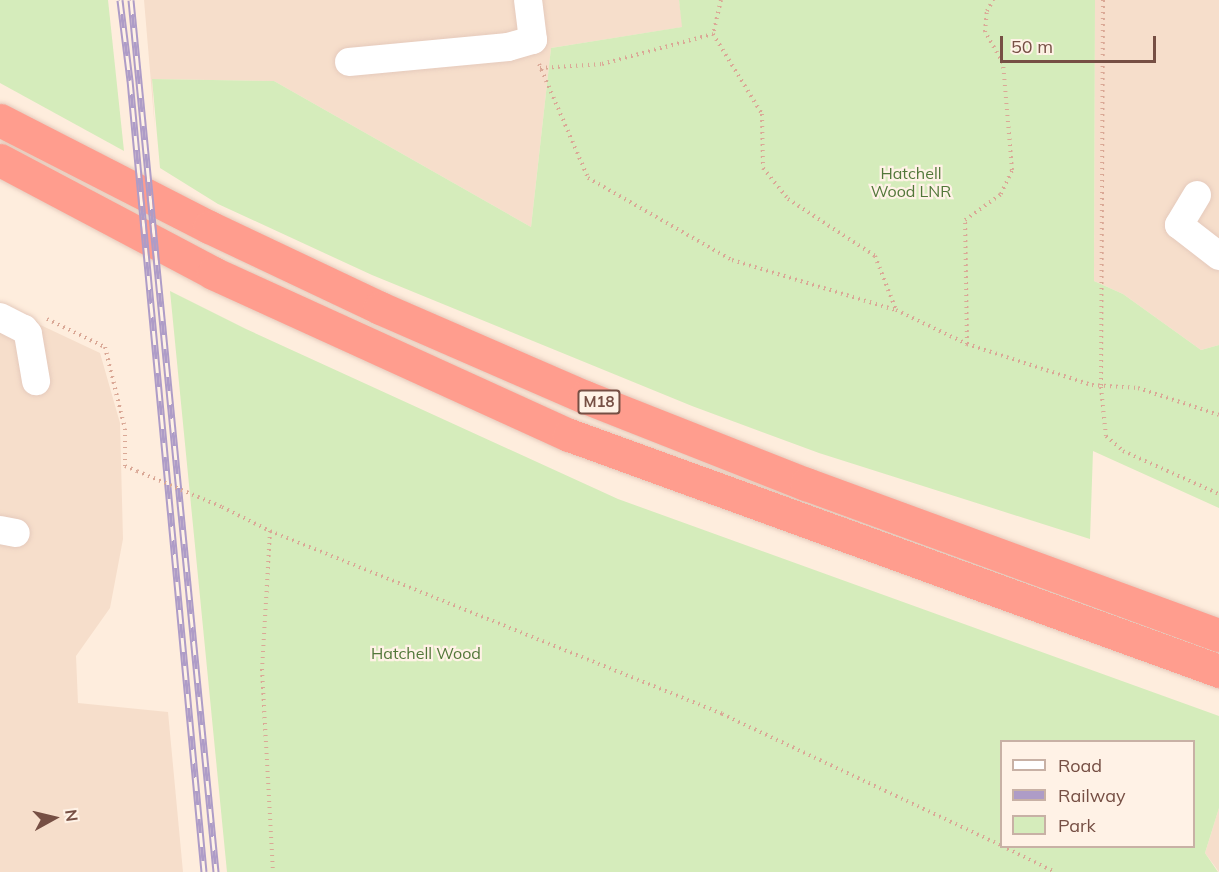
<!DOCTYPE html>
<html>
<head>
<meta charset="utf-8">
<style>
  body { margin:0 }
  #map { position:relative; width:1219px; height:872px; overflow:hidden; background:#feeddd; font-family:Mulish,sans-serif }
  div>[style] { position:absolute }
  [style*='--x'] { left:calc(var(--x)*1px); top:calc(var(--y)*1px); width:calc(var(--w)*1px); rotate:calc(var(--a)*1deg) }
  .residential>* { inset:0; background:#f6decb }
  .green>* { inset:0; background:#d5ecbb }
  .path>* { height:4px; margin-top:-2px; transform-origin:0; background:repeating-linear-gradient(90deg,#daa896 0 1.5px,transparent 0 6px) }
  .roads { filter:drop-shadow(0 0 2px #e5cabc) drop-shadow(0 0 2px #e5cabc) }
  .minor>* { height:28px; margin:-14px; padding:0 14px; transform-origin:14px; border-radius:14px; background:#fff }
  .highway>* { height:33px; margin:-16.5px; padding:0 16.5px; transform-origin:16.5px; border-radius:16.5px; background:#ff9d8e }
  .rail>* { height:7px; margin-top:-3.5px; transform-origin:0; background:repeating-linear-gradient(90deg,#fff2e6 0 14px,#ae9cc7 0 28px); box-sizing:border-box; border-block:2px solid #ae9cc7 }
  .path-bridge>* { height:4px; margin-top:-2px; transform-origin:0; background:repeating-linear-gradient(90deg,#daa896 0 1.5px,transparent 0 6px) }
  span { translate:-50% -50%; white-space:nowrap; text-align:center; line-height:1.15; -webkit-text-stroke:4.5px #fff2e6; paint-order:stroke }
  .shield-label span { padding:2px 4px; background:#fff2e6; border:2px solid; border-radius:4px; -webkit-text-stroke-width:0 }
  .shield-label { font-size:15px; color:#764f44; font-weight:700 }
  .park-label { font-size:16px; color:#527739 }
  .legend { position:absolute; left:1000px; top:740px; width:195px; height:108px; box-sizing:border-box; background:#fff2e6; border:2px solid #c8b1a5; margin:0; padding:8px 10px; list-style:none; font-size:18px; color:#764f44 }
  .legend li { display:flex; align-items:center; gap:12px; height:30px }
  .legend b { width:30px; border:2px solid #c8b1a5 }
  .north { position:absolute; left:24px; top:788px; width:60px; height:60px; -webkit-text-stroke:4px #fff2e6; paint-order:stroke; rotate:82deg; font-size:16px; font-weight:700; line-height:24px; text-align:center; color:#764f44 }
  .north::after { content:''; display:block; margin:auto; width:21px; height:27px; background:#764f44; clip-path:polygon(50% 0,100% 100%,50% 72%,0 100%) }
  .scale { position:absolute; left:1000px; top:36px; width:156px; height:27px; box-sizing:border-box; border:3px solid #764f44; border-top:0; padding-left:8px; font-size:18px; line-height:21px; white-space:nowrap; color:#764f44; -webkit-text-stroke:4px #fff2e6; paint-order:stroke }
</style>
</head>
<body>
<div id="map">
  <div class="residential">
    <i style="clip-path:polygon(144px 0,679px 0,683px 27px,551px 48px,531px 227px,274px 81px,152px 79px,155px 130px)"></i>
    <i style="clip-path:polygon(1095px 0,1219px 0,1219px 345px,1201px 350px,1123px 294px,1094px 281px)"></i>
    <i style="clip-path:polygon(0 306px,100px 353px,120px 423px,123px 539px,110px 608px,76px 656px,78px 703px,168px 712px,183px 872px,0 872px)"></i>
    <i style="clip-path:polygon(1219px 808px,1219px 872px,1205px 853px)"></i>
  </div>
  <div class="green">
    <i style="clip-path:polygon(0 0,108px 0,124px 151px,0 83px)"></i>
    <i style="clip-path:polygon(679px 0,1095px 0,1094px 281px,1123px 294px,1201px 350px,1219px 345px,1219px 508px,1093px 451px,1090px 539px,819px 453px,692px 406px,372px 275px,218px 204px,160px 168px,152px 79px,274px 81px,531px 227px,551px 48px,682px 27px)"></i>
    <i style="clip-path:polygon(evenodd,170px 291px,246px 329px,618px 499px,1219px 716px,1219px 808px,1205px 853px,1218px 872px,227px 872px,170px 291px,1002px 742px,1194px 742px,1194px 846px,1002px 846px,1002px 742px)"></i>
  </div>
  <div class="path">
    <i style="--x:721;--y:0;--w:35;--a:103"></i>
    <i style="--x:713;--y:34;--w:94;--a:58.5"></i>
    <i style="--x:762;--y:114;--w:54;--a:88.9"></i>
    <i style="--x:763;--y:168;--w:40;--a:51"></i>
    <i style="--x:788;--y:199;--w:104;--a:33.2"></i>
    <i style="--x:875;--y:256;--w:58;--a:68.7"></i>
    <i style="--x:896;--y:310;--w:79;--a:25.6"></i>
    <i style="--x:967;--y:344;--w:132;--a:18.2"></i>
    <i style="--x:1092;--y:385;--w:46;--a:3.7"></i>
    <i style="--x:1138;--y:388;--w:85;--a:18.4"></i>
    <i style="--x:1103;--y:0;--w:387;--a:90.3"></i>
    <i style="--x:1101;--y:387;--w:49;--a:84.2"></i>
    <i style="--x:1106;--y:436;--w:23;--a:41"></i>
    <i style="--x:1123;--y:451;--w:105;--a:24.1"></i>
    <i style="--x:539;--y:64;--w:124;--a:66.7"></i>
    <i style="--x:588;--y:178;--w:166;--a:29.7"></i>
    <i style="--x:732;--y:260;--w:171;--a:17"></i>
    <i style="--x:540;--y:68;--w:62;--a:-3.7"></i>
    <i style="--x:602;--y:64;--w:115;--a:-15.1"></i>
    <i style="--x:47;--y:319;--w:64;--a:25.8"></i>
    <i style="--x:105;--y:347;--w:84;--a:76.3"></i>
    <i style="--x:125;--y:429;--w:37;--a:90"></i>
    <i style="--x:125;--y:466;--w:13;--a:23"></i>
    <i style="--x:967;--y:344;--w:124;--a:-90.9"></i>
    <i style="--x:965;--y:220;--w:44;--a:-35.8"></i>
    <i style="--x:1001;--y:194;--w:26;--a:-65"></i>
    <i style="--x:1012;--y:170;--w:107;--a:-94.8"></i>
    <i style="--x:1003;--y:63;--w:36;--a:-120"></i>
    <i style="--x:985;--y:32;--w:21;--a:-85"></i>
    <i style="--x:987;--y:11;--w:13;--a:-61"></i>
    <i style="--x:222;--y:507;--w:54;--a:26.6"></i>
    <i style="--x:270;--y:531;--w:488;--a:22"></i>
    <i style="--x:722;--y:714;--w:310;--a:25.2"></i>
    <i style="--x:270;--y:531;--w:138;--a:93.3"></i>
    <i style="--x:262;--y:669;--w:203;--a:86.9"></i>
    <i style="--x:1002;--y:846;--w:59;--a:26.1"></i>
  </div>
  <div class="roads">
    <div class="minor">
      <i style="--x:349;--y:62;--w:160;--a:-5.4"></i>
      <i style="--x:508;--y:47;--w:26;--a:-16"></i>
      <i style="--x:533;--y:40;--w:40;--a:-97.1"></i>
      <i style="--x:1197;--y:195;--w:35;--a:121"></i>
      <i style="--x:1179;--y:225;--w:51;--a:37.8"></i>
      <i style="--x:0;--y:317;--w:27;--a:27"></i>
      <i style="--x:24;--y:329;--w:6;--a:51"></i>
      <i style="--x:28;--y:334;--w:48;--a:80.3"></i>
      <i style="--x:0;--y:530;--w:16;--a:11"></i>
    </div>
    <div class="highway">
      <i style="--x:0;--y:120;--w:235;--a:27.1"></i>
      <i style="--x:209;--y:227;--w:189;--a:25.3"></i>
      <i style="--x:380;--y:308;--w:223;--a:23.5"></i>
      <i style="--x:585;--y:397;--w:238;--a:21.5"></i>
      <i style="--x:806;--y:484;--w:440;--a:20.1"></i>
      <i style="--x:0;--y:160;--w:241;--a:27.9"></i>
      <i style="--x:213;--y:273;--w:391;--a:24.5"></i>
      <i style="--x:569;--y:435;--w:692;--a:19.95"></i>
    </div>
  </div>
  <div class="rail">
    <i style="--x:120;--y:0;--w:81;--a:82.9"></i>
    <i style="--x:130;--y:80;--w:795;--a:84.66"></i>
    <i style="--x:131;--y:0;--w:876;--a:84.43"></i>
  </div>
  <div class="path-bridge">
    <i style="--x:137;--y:471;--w:92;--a:23"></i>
  </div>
  <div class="shield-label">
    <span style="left:599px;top:402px">M18</span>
  </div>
  <div class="park-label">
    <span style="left:911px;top:182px">Hatchell<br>Wood LNR</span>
    <span style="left:426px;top:653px">Hatchell Wood</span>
  </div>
  <ul class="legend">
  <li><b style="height:8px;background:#fff"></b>Road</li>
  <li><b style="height:8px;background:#ae9cc7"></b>Railway</li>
  <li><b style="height:16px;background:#d5ecbb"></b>Park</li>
  </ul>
  <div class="north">N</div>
  <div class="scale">50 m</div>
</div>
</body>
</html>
